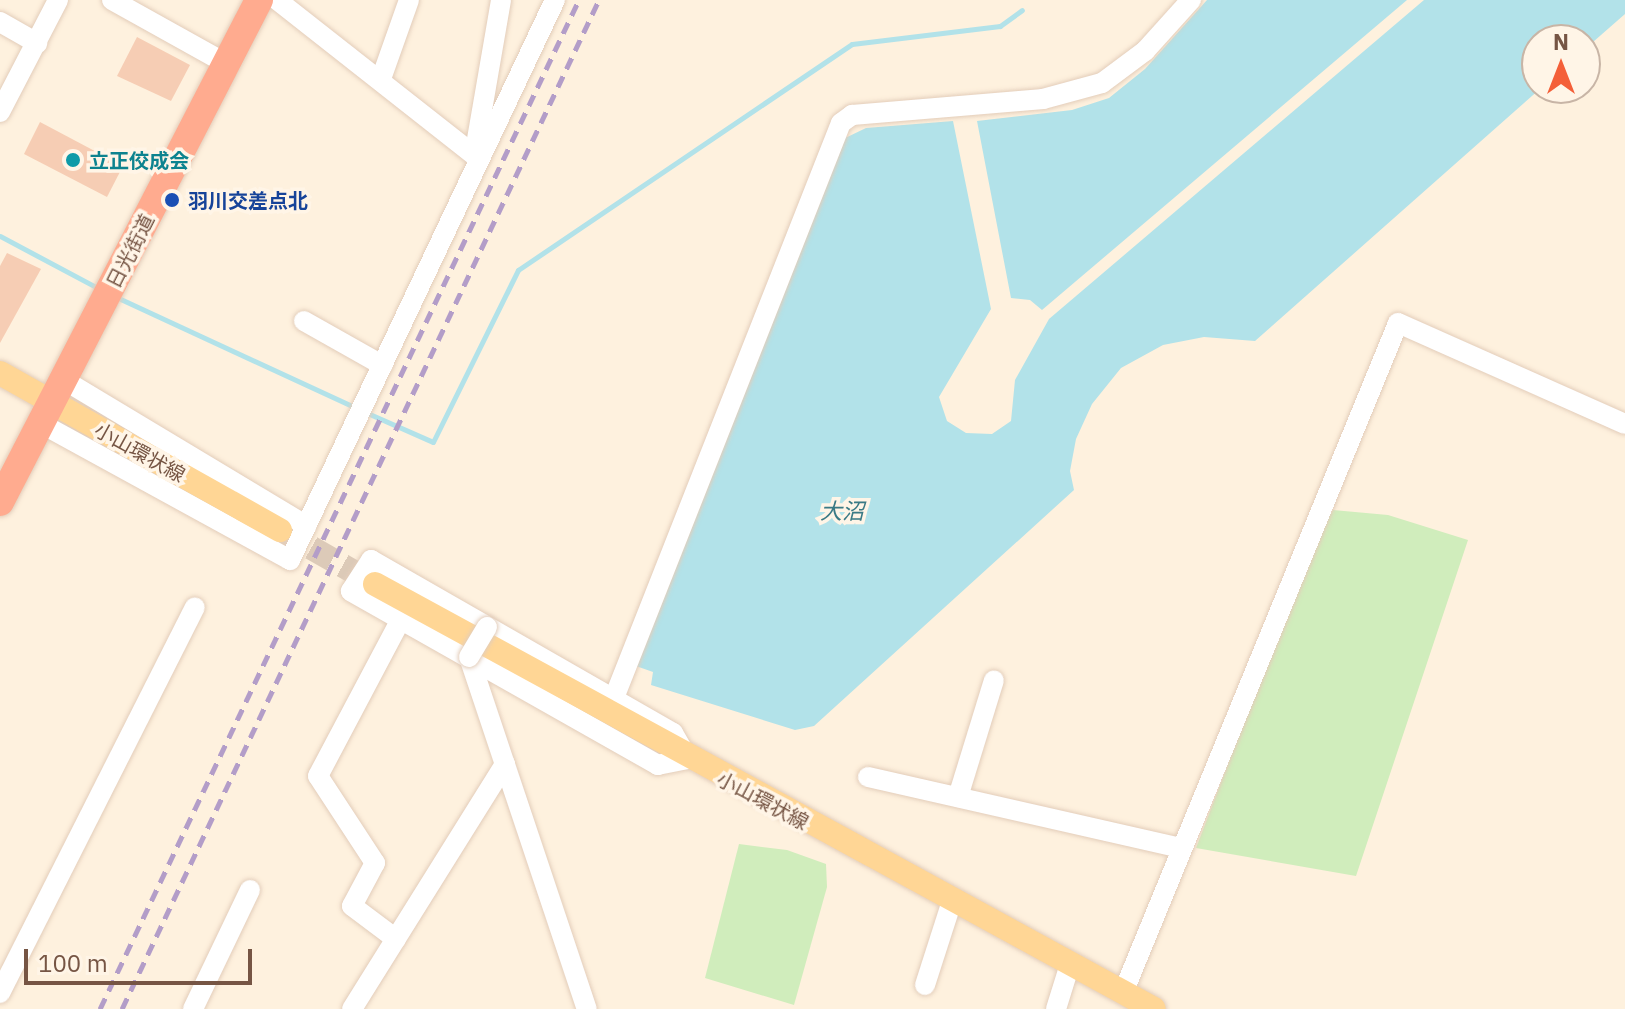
<!DOCTYPE html>
<html>
<head>
<meta charset="utf-8">
<style>
  body { margin:0 }
  #map { position:relative; width:1625px; height:1009px; overflow:hidden; background:#fef1de; font-family:"IBM Plex Sans","Noto Sans JP",sans-serif }
  div>[style] { position:absolute }
  [style*='--x'] { left:calc(var(--x)*1px); top:calc(var(--y)*1px); width:calc(var(--w)*1px); rotate:calc(var(--a)*1deg) }
  .green>* { inset:0; background:#d0edbc }
  .water>* { inset:0; background:#b2e2e9 }
  .stream>* { height:5px; margin:-2.5px; padding:0 2.5px; transform-origin:2.5px; border-radius:2.5px; background:#b2e2e9 }
  .building>* { inset:0; background:#f6cdb4 }
  .major-tunnel>* { height:24px; margin-top:-12px; transform-origin:0; background:repeating-linear-gradient(90deg,#dccab8 0 24px,transparent 0 36px) }
  .roads { filter:drop-shadow(0 0 2px #e3cdba) drop-shadow(0 0 2px #e3cdba) }
  .minor>* { height:20px; margin:-10px; padding:0 10px; transform-origin:10px; border-radius:10px; background:#fff }
  .major>* { height:24px; margin:-12px; padding:0 12px; transform-origin:12px; border-radius:12px; background:#ffd695 }
  .highway>* { height:28px; margin:-14px; padding:0 14px; transform-origin:14px; border-radius:14px; background:#ffab8f }
  .rail>* { height:5px; margin-top:-2.5px; transform-origin:0; background:repeating-linear-gradient(90deg,#b39dc8 0 12px,transparent 0 20px) }
  .bridges { filter:drop-shadow(0 0 2px #e3cdba) drop-shadow(0 0 2px #e3cdba) }
  .minor-bridge>* { height:20px; margin:-10px; padding:0 10px; transform-origin:10px; border-radius:10px; background:#fff }
  .dots>* { width:22px; height:22px; translate:-50% -50%; box-sizing:border-box; border:4px solid #fff5e7; border-radius:50% }
  span { translate:-50% -50%; white-space:nowrap; text-align:center; line-height:1.15; -webkit-text-stroke:7px #fff5e7; paint-order:stroke }
  .culture-label { font-size:20px; color:#0d838f; font-weight:700 }
  .left { translate:0 -50%; text-align:left }
  .transit-label { font-size:20px; color:#164399; font-weight:700 }
  .street-label { font-size:20px; color:#765544 }
  .water-label { font-size:22px; color:#3a7a85; font-style:italic }
  .north { position:absolute; left:1521px; top:24px; width:80px; height:80px; box-sizing:border-box; background:#fff5e7; border:2px solid #c8b5a6; border-radius:50%; rotate:0deg; font-size:22px; font-weight:700; line-height:32px; text-align:center; color:#765544 }
  .north::after { content:''; display:block; margin:auto; width:28px; height:36px; background:#f45f38; clip-path:polygon(50% 0,100% 100%,50% 72%,0 100%) }
  .scale { position:absolute; left:24px; top:949px; width:228px; height:36px; box-sizing:border-box; border:4px solid #765544; border-top:0; padding-left:10px; font-size:24px; line-height:28px; white-space:nowrap; color:#765544; -webkit-text-stroke:6px #fff5e7; paint-order:stroke }
</style>
</head>
<body>
<div id="map">
  <div class="green">
    <i style="clip-path:polygon(1333px 510px,1388px 515px,1468px 540px,1356px 876px,1196px 848px,1311px 547px)"></i>
    <i style="clip-path:polygon(739px 844px,787px 850px,826px 864px,827px 887px,794px 1005px,705px 978px)"></i>
  </div>
  <div class="water">
    <i style="clip-path:polygon(1207px 0,1407px 0,1042px 310px,1030px 300px,1011px 298px,977px 121px,1072px 110px,1109px 98px,1145px 69px)"></i>
    <i style="clip-path:polygon(1424px 0,1625px 0,1625px 14px,1585px 49px,1585px 40px,1537px 40px,1537px 88px,1541px 88px,1255px 341px,1204px 337px,1163px 345px,1121px 368px,1092px 404px,1076px 439px,1070px 471px,1074px 490px,814px 726px,795px 730px,651px 685px,653px 672px,636px 666px,839px 141px,866px 128px,953px 121px,991px 309px,939px 397px,947px 421px,966px 433px,992px 434px,1011px 421px,1015px 380px,1049px 319px)"></i>
  </div>
  <div class="stream">
    <i style="--x:0;--y:236;--w:111;--a:28"></i>
    <i style="--x:114;--y:296;--w:267;--a:24.8"></i>
    <i style="--x:365;--y:412;--w:74;--a:23.8"></i>
    <i style="--x:433;--y:442;--w:192;--a:-63.7"></i>
    <i style="--x:518;--y:270;--w:403;--a:-34.1"></i>
    <i style="--x:852;--y:44;--w:149;--a:-6.9"></i>
    <i style="--x:1000;--y:26;--w:27;--a:-36"></i>
  </div>
  <div class="building">
    <i style="clip-path:polygon(137px 37px,190px 65px,171px 101px,117px 76px)"></i>
    <i style="clip-path:polygon(40px 122px,123px 166px,107px 197px,24px 154px)"></i>
    <i style="clip-path:polygon(7px 253px,41px 269px,0 343px,0 266px)"></i>
  </div>
  <div class="major-tunnel">
    <i style="--x:280;--y:530;--w:109;--a:29.6"></i>
  </div>
  <div class="roads">
    <div class="minor">
      <i style="--x:112;--y:0;--w:129;--a:29.1"></i>
      <i style="--x:277;--y:0;--w:257;--a:38.2"></i>
      <i style="--x:0;--y:22;--w:43;--a:29.6"></i>
      <i style="--x:381;--y:79;--w:84;--a:-70.5"></i>
      <i style="--x:0;--y:112;--w:126;--a:-62.6"></i>
      <i style="--x:478;--y:156;--w:11;--a:-100"></i>
      <i style="--x:476;--y:145;--w:147;--a:-80.2"></i>
      <i style="--x:304;--y:321;--w:90;--a:29.4"></i>
      <i style="--x:64;--y:380;--w:283;--a:31"></i>
      <i style="--x:42;--y:424;--w:283;--a:28.7"></i>
      <i style="--x:290;--y:560;--w:620;--a:-64.68"></i>
      <i style="--x:371;--y:560;--w:348;--a:29.8"></i>
      <i style="--x:673;--y:733;--w:30;--a:60"></i>
      <i style="--x:688;--y:759;--w:31;--a:169"></i>
      <i style="--x:658;--y:765;--w:353;--a:-150.5"></i>
      <i style="--x:351;--y:591;--w:37;--a:-57"></i>
      <i style="--x:469;--y:657;--w:371;--a:71.5"></i>
      <i style="--x:614;--y:698;--w:618;--a:-68.46"></i>
      <i style="--x:841;--y:123;--w:14;--a:-36"></i>
      <i style="--x:852;--y:115;--w:192;--a:-4.8"></i>
      <i style="--x:1043;--y:99;--w:61;--a:-15.2"></i>
      <i style="--x:1102;--y:83;--w:54;--a:-36.7"></i>
      <i style="--x:1145;--y:51;--w:69;--a:-48"></i>
      <i style="--x:868;--y:777;--w:321;--a:12.8"></i>
      <i style="--x:958;--y:797;--w:122;--a:-72.9"></i>
      <i style="--x:396;--y:939;--w:55;--a:-143.1"></i>
      <i style="--x:352;--y:906;--w:49;--a:-61.9"></i>
      <i style="--x:375;--y:863;--w:104;--a:-123.2"></i>
      <i style="--x:318;--y:776;--w:178;--a:-62.1"></i>
      <i style="--x:925;--y:985;--w:88;--a:-72.2"></i>
      <i style="--x:0;--y:993;--w:432;--a:-63.2"></i>
      <i style="--x:1123;--y:993;--w:724;--a:-67.68"></i>
      <i style="--x:1398;--y:323;--w:248;--a:24"></i>
      <i style="--x:193;--y:1009;--w:132;--a:-64.4"></i>
      <i style="--x:352;--y:1009;--w:289;--a:-58"></i>
      <i style="--x:1056;--y:1009;--w:47;--a:-72.7"></i>
    </div>
    <div class="major">
      <i style="--x:0;--y:373;--w:321;--a:29.3"></i>
      <i style="--x:375;--y:584;--w:887;--a:28.62"></i>
    </div>
    <div class="highway">
      <i style="--x:0;--y:502;--w:565;--a:-62.71"></i>
    </div>
  </div>
  <div class="rail">
    <i style="--x:100;--y:1009;--w:1117;--a:-64.61"></i>
    <i style="--x:122;--y:1009;--w:1116;--a:-64.7"></i>
  </div>
  <div class="bridges">
    <div class="minor-bridge">
      <i style="--x:469;--y:657;--w:35;--a:-59"></i>
    </div>
  </div>
  <div class="dots">
    <i style="left:73px;top:160px;background:#0f9aa8"></i>
    <i style="left:172px;top:200px;background:#1a4fb4"></i>
  </div>
  <div class="culture-label">
    <span class="left" style="left:89px;top:160px">立正佼成会</span>
  </div>
  <div class="transit-label">
    <span class="left" style="left:188px;top:200px">羽川交差点北</span>
  </div>
  <div class="street-label">
    <span style="left:130px;top:251px;rotate:-63deg">日光街道</span>
    <span style="left:140px;top:452px;rotate:29deg">小山環状線</span>
    <span style="left:763px;top:800px;rotate:28deg">小山環状線</span>
  </div>
  <div class="water-label">
    <span style="left:842px;top:511px">大沼</span>
  </div>
  <div class="north">N</div>
  <div class="scale">100 m</div>
</div>
</body>
</html>
